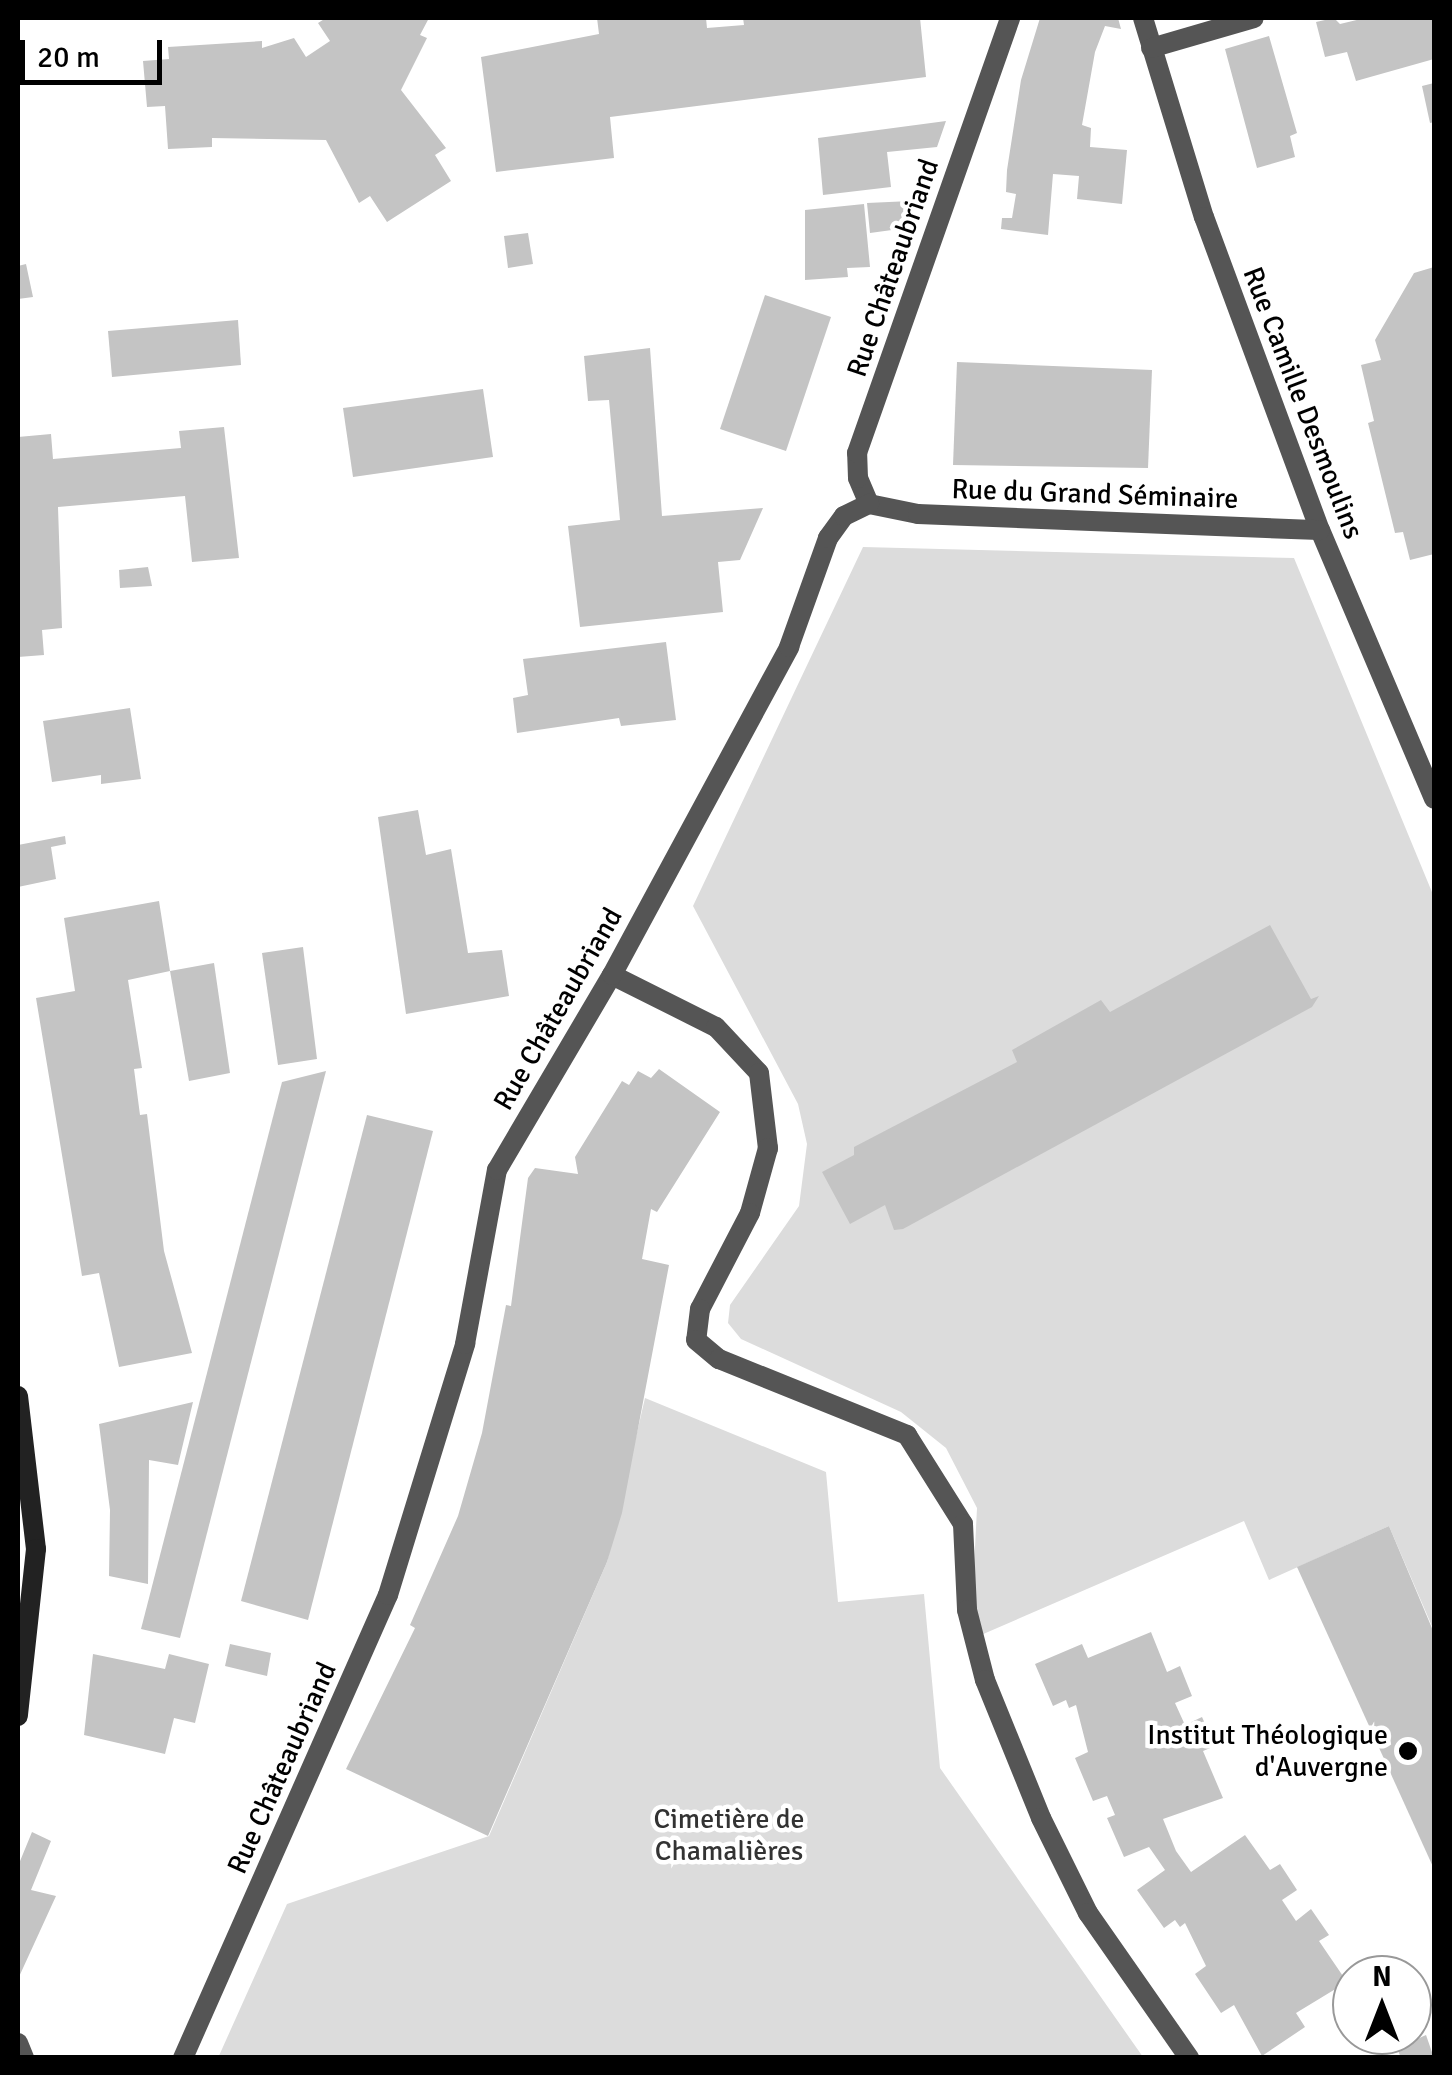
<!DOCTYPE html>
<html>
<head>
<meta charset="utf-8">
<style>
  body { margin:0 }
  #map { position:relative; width:1452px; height:2075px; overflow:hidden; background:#fff; font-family:Signika,sans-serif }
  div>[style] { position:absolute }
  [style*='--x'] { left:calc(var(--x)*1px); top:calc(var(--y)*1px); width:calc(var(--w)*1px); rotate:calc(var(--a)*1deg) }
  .green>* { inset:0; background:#dcdcdc }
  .building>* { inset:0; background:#c4c4c4 }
  .service>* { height:20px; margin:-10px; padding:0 10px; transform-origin:10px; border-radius:10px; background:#555 }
  .minor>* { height:20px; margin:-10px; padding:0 10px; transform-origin:10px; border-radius:10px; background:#555 }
  .secondary>* { height:20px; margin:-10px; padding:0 10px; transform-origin:10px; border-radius:10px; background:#222 }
  .dots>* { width:28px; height:28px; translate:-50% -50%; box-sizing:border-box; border:5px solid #fff; border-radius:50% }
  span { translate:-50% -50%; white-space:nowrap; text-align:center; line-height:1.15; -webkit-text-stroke:9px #fff; paint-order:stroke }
  .street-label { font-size:28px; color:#000 }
  .poi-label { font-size:28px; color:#000 }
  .right { translate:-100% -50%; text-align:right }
  .park-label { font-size:28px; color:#333 }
  .frame { position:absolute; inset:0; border:20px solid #000; pointer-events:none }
  .north { position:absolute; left:1332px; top:1955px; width:100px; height:100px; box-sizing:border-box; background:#fff; border:2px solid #999; border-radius:50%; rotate:0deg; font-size:28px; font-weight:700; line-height:40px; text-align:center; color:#000 }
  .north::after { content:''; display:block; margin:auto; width:35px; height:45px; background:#000; clip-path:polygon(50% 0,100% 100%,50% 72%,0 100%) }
  .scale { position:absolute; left:20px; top:40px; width:142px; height:45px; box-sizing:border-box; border:5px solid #000; border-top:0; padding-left:12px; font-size:30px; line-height:35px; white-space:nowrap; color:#000; -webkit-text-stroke:8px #fff; paint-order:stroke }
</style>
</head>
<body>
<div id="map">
  <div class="green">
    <i style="clip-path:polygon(863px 547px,1294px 558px,1434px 897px,1434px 1631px,1389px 1526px,1269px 1580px,1244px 1521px,981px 1635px,972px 1607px,977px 1508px,946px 1448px,901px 1412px,741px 1339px,728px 1323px,730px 1305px,799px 1206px,807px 1144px,798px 1104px,693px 906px)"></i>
    <i style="clip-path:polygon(645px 1398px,826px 1472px,838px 1602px,924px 1594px,940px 1768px,1143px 2057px,218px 2058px,287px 1904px,489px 1836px,607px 1562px)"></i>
  </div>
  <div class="building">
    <i style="clip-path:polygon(326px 18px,429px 18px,420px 35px,427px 38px,401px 90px,446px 148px,435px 155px,451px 181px,387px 222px,370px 196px,359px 203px,326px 140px,212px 138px,212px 147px,168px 149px,165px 106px,147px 107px,143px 61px,169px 59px,168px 47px,262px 41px,262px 48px,294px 38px,306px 57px,330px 41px,318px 23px)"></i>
    <i style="clip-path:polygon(597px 18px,706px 18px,707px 28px,744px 25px,743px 18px,920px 18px,926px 77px,610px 117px,614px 158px,496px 172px,481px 57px,599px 34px)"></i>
    <i style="clip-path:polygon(1040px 18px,1118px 18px,1121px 29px,1105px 26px,1095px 52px,1082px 125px,1091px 128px,1090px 147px,1127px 150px,1122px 204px,1077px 199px,1079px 176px,1053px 174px,1048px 235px,1001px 229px,1002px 218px,1012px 218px,1016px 194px,1006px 192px,1007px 170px,1021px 80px)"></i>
    <i style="clip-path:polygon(1334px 18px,1340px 24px,1365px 18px,1434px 18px,1434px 59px,1356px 81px,1347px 52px,1325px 57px,1316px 22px)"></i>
    <i style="clip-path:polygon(1269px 36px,1297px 133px,1290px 136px,1295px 157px,1257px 168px,1225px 49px)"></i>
    <i style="clip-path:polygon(1434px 83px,1434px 122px,1430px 123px,1422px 86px)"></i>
    <i style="clip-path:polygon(946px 121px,937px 147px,887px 152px,891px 187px,823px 195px,818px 138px)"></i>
    <i style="clip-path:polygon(911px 201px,914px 227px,870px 233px,867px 203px)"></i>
    <i style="clip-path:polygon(864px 204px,870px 267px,847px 268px,848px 277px,805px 280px,805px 210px)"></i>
    <i style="clip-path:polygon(528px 233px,533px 264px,508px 268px,504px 236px)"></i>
    <i style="clip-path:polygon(26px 264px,33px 297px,18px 299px,18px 266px)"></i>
    <i style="clip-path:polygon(1434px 267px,1434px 554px,1410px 560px,1403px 532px,1395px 533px,1368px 423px,1374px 421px,1361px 365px,1381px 360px,1375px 340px,1414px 273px)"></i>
    <i style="clip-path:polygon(765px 295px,831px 317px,786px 451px,720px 429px)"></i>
    <i style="clip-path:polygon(238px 320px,241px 365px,112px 377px,108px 331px)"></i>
    <i style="clip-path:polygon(650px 348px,662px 516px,763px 508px,740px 560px,718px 562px,723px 612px,580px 627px,568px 526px,620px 520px,609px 400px,588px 401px,584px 356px)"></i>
    <i style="clip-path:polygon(957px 362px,1152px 370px,1148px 468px,953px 465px)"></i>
    <i style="clip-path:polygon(483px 389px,493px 457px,353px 477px,343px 408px)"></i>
    <i style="clip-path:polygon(224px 427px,239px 558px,192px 562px,185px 496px,58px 507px,62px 628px,42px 630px,44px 655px,18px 657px,18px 437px,51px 434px,53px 459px,181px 448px,179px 431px)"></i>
    <i style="clip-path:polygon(148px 567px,152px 586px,120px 588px,119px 570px)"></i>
    <i style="clip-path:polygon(666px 642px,676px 720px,621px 726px,619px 718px,517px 733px,513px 698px,528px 695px,523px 659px)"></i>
    <i style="clip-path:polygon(130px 708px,141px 779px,101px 784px,101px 775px,52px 782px,43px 721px)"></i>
    <i style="clip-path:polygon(418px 810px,426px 855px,451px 849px,468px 953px,502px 950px,509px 996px,406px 1014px,378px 817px)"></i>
    <i style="clip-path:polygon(65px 836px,66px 844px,51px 847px,56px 879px,18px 887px,18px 845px)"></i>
    <i style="clip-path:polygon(159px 901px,170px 971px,128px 980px,142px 1068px,134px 1069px,140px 1115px,147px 1114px,164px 1251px,192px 1353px,119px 1367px,99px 1273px,82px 1276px,36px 998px,75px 991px,64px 918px)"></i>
    <i style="clip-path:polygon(1270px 925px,1311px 999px,1319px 996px,1312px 1007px,903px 1229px,894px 1230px,885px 1205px,850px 1224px,822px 1172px,854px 1155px,854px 1147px,1017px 1062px,1012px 1050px,1101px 1000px,1110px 1012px)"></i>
    <i style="clip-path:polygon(303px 947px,317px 1059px,278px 1065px,262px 953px)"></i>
    <i style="clip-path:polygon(214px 963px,230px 1073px,189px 1081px,170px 971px)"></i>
    <i style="clip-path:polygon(659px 1069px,720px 1112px,657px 1212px,651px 1209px,642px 1259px,669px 1265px,622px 1513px,607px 1562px,488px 1836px,346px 1769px,415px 1628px,410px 1625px,458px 1516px,482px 1433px,506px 1305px,511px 1306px,528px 1178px,535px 1168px,578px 1174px,575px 1157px,622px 1081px,629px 1085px,638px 1071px,651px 1078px)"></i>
    <i style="clip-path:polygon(326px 1071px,180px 1638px,141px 1629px,282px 1082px)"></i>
    <i style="clip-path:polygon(367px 1115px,433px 1131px,308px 1620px,241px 1601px)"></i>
    <i style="clip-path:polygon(193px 1402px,178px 1465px,149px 1460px,148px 1584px,109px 1576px,110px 1510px,99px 1424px)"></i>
    <i style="clip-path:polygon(1389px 1526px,1434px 1633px,1434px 1869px,1297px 1567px)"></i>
    <i style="clip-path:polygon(1151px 1632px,1167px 1672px,1180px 1666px,1192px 1696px,1175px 1703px,1185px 1725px,1202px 1717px,1215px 1746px,1203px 1751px,1223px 1798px,1163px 1819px,1176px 1851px,1191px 1872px,1245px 1835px,1270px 1870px,1280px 1864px,1297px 1890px,1282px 1900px,1296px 1921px,1311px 1909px,1329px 1935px,1319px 1941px,1347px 1982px,1296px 2013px,1305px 2027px,1262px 2056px,1234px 2005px,1221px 2013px,1195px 1974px,1206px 1966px,1185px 1923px,1180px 1927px,1175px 1920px,1164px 1928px,1137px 1890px,1165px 1870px,1149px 1847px,1124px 1857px,1107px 1818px,1115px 1815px,1107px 1796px,1093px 1801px,1075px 1758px,1088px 1752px,1076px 1705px,1069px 1708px,1066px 1700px,1053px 1706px,1035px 1664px,1082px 1644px,1088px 1658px)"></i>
    <i style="clip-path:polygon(230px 1644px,271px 1653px,267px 1676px,225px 1666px)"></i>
    <i style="clip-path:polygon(93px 1654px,165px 1669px,169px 1654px,209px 1664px,195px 1723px,174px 1718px,165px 1754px,84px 1735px)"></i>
    <i style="clip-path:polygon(32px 1832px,51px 1841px,31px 1890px,56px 1896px,18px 1979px,18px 1866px)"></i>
    <i style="clip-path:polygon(1426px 2035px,1434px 2058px,1401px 2058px,1397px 2048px)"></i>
  </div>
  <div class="service">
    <i style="--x:612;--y:975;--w:116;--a:26.6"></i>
    <i style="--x:716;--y:1027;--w:63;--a:46.9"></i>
    <i style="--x:759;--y:1073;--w:76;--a:83.2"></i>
    <i style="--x:768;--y:1148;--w:67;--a:105.5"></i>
    <i style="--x:750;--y:1213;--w:108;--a:117.5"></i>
    <i style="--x:700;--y:1309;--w:31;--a:97"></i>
    <i style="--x:696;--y:1340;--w:30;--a:40"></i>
    <i style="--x:719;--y:1359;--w:203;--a:22"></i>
    <i style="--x:907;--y:1435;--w:105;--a:57.8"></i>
    <i style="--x:963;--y:1524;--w:86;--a:87.3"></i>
    <i style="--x:967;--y:1610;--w:72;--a:75.6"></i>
    <i style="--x:985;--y:1680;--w:149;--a:67.9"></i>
    <i style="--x:1041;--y:1818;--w:106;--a:63.7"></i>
    <i style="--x:1088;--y:1913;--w:177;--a:55.1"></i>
    <i style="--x:18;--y:2043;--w:16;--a:68"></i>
  </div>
  <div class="minor">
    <i style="--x:1143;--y:18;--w:208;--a:73"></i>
    <i style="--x:1204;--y:217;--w:334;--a:69.7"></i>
    <i style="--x:1320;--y:530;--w:292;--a:67"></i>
    <i style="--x:1151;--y:48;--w:107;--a:-16.2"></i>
    <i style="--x:869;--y:504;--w:28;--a:-113"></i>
    <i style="--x:858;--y:478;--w:25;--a:-92"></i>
    <i style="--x:857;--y:453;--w:461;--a:-70.6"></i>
    <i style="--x:869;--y:504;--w:50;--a:11.5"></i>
    <i style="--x:918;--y:514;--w:402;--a:2.3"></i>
    <i style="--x:183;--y:2058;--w:506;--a:-66.12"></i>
    <i style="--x:388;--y:1595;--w:263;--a:-72.9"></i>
    <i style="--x:465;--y:1344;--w:177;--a:-79.6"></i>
    <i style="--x:497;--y:1170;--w:226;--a:-59.5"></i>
    <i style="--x:612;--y:975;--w:373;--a:-61.6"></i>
    <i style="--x:789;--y:647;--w:116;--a:-70.3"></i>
    <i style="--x:828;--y:538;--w:27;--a:-54"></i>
    <i style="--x:844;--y:516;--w:28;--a:-26"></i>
  </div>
  <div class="secondary">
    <i style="--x:18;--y:1396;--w:154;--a:83.3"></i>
    <i style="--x:36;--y:1549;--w:168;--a:96.2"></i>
  </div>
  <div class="dots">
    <i style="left:1408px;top:1751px;background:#000"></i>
  </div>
  <div class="street-label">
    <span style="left:893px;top:268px;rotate:-71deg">Rue Châteaubriand</span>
    <span style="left:1303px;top:403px;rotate:69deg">Rue Camille Desmoulins</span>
    <span style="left:1095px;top:494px;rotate:2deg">Rue du Grand Séminaire</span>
    <span style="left:558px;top:1009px;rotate:-60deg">Rue Châteaubriand</span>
    <span style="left:282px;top:1768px;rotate:-66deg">Rue Châteaubriand</span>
  </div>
  <div class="poi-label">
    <span class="right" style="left:1388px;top:1751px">Institut Théologique<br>d'Auvergne</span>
  </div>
  <div class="park-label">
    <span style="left:729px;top:1835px">Cimetière de<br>Chamalières</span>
  </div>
  <div class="frame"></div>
  <div class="north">N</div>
  <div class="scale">20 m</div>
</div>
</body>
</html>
